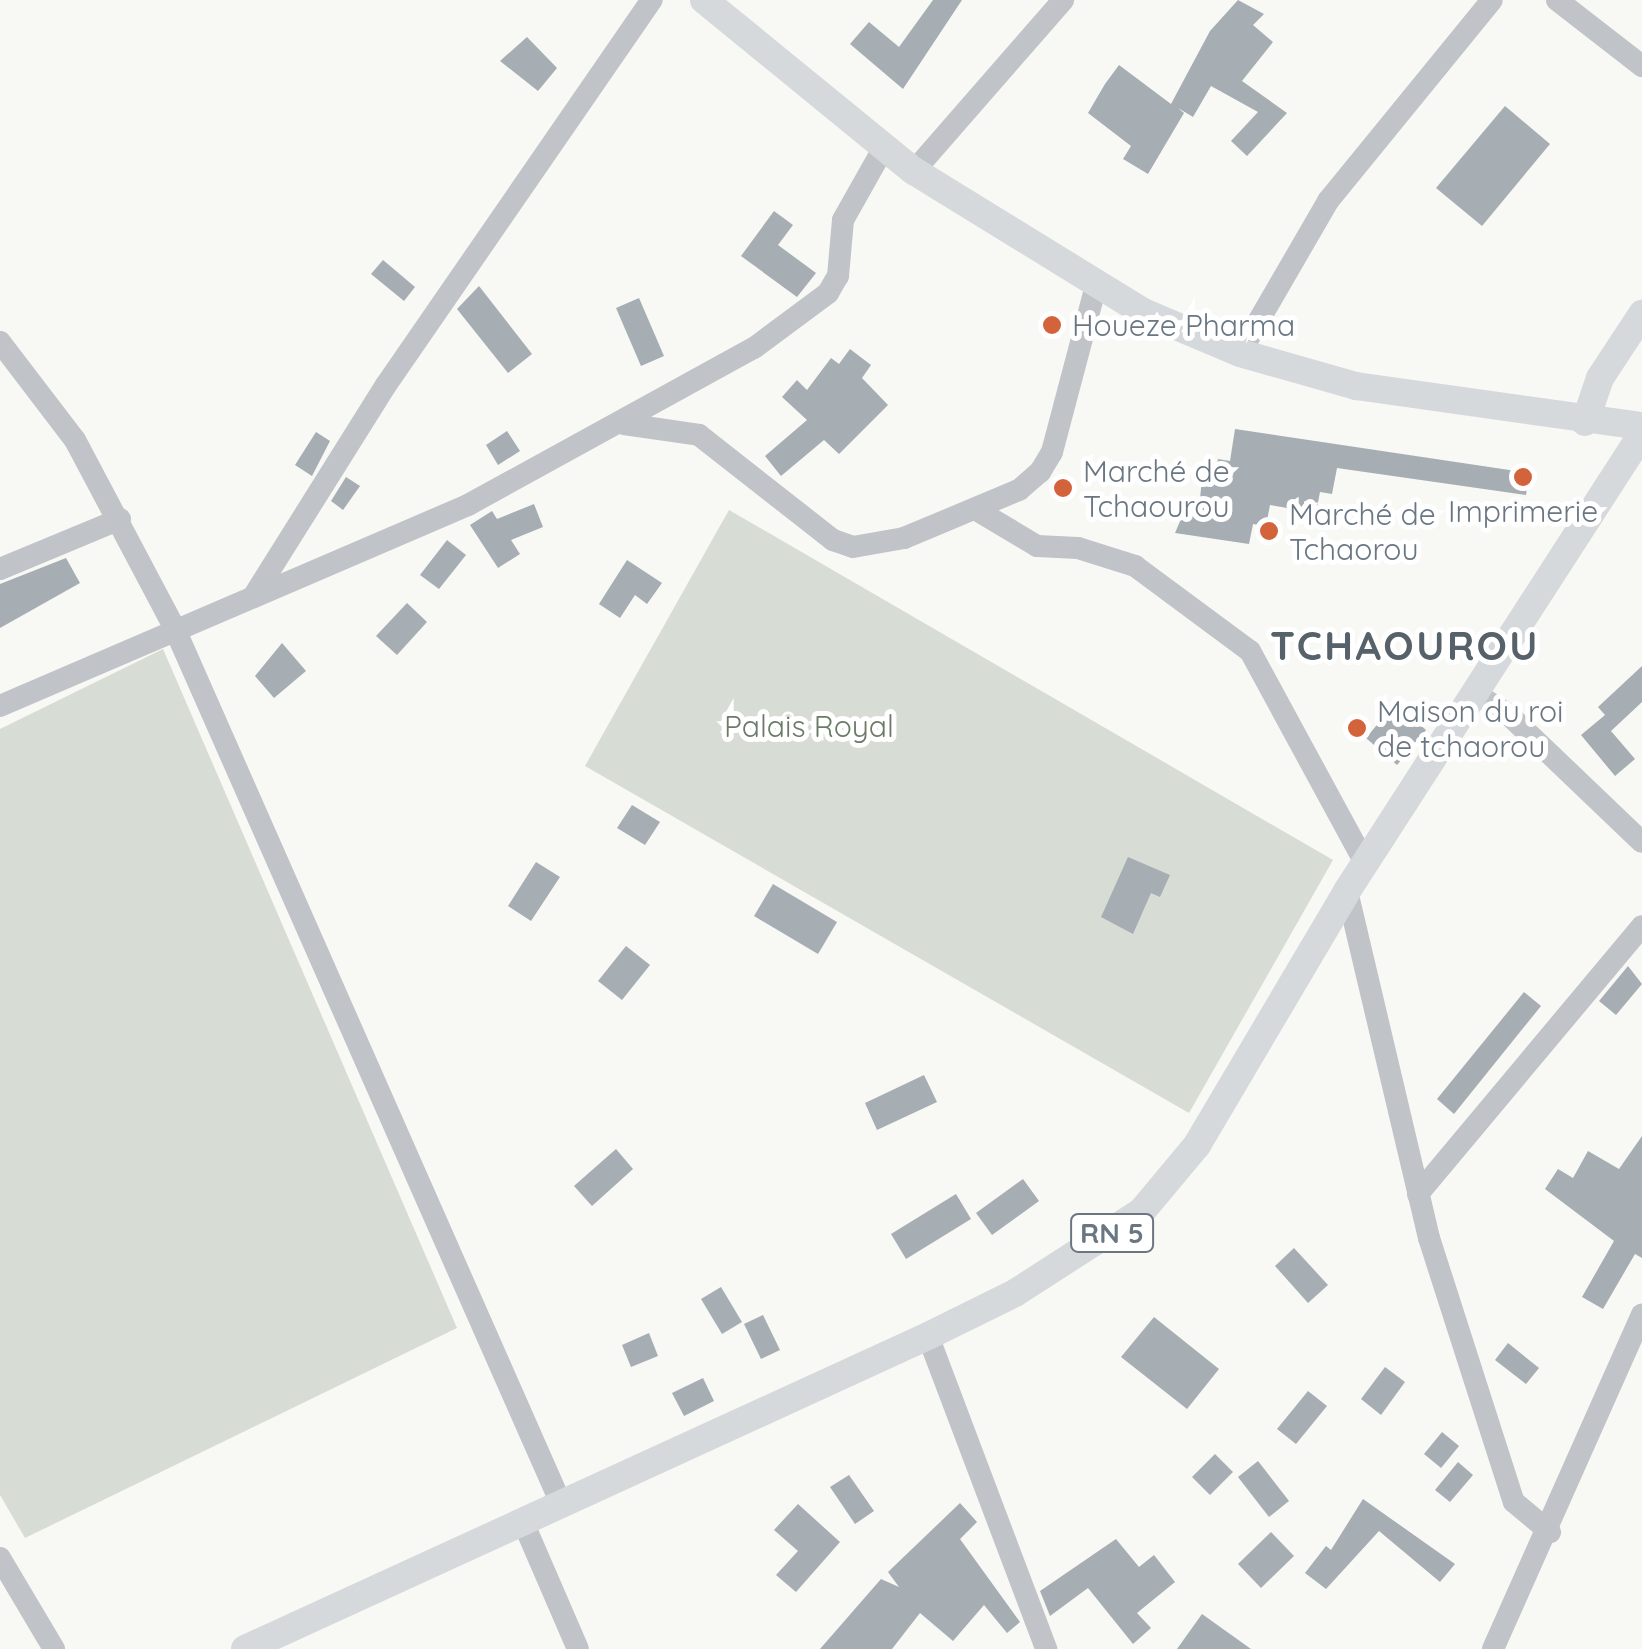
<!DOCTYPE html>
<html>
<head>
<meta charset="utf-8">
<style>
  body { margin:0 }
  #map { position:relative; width:1642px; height:1649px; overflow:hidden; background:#f8f8f5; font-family:Quicksand,sans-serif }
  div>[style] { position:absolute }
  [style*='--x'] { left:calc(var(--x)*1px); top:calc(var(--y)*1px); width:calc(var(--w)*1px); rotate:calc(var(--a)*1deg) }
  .green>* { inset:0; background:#d7dcd5 }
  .building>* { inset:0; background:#a6adb3 }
  .minor>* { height:22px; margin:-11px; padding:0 11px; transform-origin:11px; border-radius:11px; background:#c0c3c7 }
  .major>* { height:28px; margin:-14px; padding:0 14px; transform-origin:14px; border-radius:14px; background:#d5d9dc }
  .dots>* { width:28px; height:28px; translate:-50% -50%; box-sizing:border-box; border:5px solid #fff; border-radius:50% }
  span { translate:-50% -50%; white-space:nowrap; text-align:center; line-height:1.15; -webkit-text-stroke:10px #fff; paint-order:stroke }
  .shield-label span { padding:2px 8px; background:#fff; border:2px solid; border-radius:8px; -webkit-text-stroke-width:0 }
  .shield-label { font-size:28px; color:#6a7783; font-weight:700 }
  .poi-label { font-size:30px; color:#6a7783 }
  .left { translate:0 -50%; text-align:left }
  .park-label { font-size:30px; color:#6b7b68 }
  .district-label { font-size:40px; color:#576169; font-weight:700; letter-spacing:2.5px }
</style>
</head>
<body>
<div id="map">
  <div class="green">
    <i style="clip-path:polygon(729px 510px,1333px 860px,1189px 1113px,585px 766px)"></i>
    <i style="clip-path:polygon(163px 649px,457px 1328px,25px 1538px,0 1495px,0 729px)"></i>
  </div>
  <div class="building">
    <i style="clip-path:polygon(933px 0,962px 0,903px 89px,850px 44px,869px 22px,899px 47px)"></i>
    <i style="clip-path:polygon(1238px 0,1264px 14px,1253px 25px,1273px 42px,1242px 81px,1287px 113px,1247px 156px,1231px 141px,1258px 112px,1211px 86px,1193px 117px,1178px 108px,1184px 113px,1148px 174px,1123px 159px,1131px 146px,1088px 113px,1105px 84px,1119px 65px,1171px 104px,1210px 31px)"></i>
    <i style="clip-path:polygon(527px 37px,557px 68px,538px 91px,500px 61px)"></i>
    <i style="clip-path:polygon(1505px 106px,1550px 144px,1482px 226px,1436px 188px)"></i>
    <i style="clip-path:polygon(774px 211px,793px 225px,778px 245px,816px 273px,797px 297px,741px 256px)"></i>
    <i style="clip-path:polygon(383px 260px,415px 287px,404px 301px,371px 274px)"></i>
    <i style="clip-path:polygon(479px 286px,532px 354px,508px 373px,457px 309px)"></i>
    <i style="clip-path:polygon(639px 298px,664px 356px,641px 366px,616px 308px)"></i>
    <i style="clip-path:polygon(850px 349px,871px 365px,862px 378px,888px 405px,839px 454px,824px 440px,781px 476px,765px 456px,807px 420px,782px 397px,797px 380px,807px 390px,831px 358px,839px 364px)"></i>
    <i style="clip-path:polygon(1235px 429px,1529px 473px,1526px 495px,1337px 468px,1332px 494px,1320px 492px,1316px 513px,1270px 505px,1266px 526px,1253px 524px,1249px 544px,1175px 533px,1190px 498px,1200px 499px,1202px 478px,1214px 480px,1218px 459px,1230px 461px)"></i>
    <i style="clip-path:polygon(507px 431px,520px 451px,498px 465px,486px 445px)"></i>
    <i style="clip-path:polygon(316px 432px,330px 441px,312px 476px,295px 465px)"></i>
    <i style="clip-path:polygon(346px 477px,360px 486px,343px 510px,331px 501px)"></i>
    <i style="clip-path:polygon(534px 504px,543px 527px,511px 540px,520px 554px,498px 568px,470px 525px,492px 511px,497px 519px)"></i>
    <i style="clip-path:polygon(447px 540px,466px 555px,439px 589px,420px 575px)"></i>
    <i style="clip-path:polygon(66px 558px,80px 583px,0 628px,0 584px)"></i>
    <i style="clip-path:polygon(627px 560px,662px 583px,647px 604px,635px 595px,620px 618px,599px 604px)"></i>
    <i style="clip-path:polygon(407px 603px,427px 622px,397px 655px,376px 636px)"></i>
    <i style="clip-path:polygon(282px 643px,306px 671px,274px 698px,255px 676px)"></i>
    <i style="clip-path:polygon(1642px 666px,1642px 702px,1611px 731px,1635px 759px,1615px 776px,1581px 735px,1605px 715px,1598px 707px)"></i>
    <i style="clip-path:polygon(1395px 703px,1426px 730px,1397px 765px,1366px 738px)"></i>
    <i style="clip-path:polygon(632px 805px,660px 822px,645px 845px,617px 828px)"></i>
    <i style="clip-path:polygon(1128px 857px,1170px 875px,1160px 897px,1151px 893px,1133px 934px,1101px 917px)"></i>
    <i style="clip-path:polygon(536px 862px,560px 877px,531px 921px,508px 906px)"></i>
    <i style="clip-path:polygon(773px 884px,837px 922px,818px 954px,754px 916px)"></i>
    <i style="clip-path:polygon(626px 946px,650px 965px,622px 1000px,598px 981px)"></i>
    <i style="clip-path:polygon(1628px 966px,1642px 984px,1616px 1015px,1599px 1001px)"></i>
    <i style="clip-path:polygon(1524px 992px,1541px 1006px,1454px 1114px,1437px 1099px)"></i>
    <i style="clip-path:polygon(924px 1075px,937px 1102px,877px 1130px,865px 1103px)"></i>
    <i style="clip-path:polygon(1642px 1136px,1642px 1258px,1635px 1254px,1603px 1309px,1582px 1297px,1614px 1241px,1545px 1189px,1558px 1169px,1573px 1178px,1588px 1151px,1619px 1169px)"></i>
    <i style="clip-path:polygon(616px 1149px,633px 1169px,592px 1206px,574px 1186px)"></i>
    <i style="clip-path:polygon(1023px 1179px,1039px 1201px,992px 1235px,976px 1213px)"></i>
    <i style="clip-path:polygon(956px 1194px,971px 1219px,906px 1259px,891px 1234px)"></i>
    <i style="clip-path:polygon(1294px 1248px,1328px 1285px,1308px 1303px,1275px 1266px)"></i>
    <i style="clip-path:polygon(721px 1287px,742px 1322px,722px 1334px,701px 1299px)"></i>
    <i style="clip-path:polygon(763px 1315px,780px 1350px,761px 1359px,744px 1324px)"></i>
    <i style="clip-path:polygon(1154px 1317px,1219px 1369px,1187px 1409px,1121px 1357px)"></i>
    <i style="clip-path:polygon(649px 1333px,658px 1356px,631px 1367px,622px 1345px)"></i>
    <i style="clip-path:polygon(1508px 1343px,1539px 1368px,1526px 1384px,1495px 1360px)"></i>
    <i style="clip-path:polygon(1385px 1367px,1405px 1382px,1381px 1415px,1361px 1399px)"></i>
    <i style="clip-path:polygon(703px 1378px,714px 1401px,684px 1416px,672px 1393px)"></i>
    <i style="clip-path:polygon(1308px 1391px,1327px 1406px,1296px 1444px,1277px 1429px)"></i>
    <i style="clip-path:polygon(1442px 1432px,1459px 1446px,1441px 1468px,1424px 1454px)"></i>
    <i style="clip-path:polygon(1215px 1454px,1233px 1472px,1210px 1495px,1192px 1477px)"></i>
    <i style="clip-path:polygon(1258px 1461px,1289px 1501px,1269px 1517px,1238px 1477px)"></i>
    <i style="clip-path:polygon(1458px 1462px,1473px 1475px,1450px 1502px,1435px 1490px)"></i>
    <i style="clip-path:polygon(849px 1475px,874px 1511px,855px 1524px,830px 1487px)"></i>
    <i style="clip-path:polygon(1363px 1499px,1455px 1564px,1440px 1582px,1379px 1531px,1326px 1589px,1305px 1573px,1326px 1546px,1331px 1550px)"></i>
    <i style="clip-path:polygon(960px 1503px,977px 1522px,960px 1539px,1020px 1622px,1007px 1633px,984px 1605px,953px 1641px,920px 1613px,892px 1649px,820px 1649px,881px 1579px,899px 1587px,888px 1572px)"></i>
    <i style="clip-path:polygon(798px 1504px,840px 1542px,796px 1592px,776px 1575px,798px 1551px,774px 1530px)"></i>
    <i style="clip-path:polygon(1271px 1532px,1294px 1556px,1261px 1588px,1238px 1564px)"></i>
    <i style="clip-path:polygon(1116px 1539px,1139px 1567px,1154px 1555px,1175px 1582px,1137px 1613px,1151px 1628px,1133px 1644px,1088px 1588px,1050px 1616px,1040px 1591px)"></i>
    <i style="clip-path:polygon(1202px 1614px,1251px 1649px,1177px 1649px)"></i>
  </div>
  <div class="minor">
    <i style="--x:1557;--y:0;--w:108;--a:37.8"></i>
    <i style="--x:914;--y:171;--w:227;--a:-48.9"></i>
    <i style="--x:0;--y:342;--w:123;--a:52.6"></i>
    <i style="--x:75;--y:440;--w:212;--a:62.1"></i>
    <i style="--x:174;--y:627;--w:961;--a:66.18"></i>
    <i style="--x:1240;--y:353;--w:176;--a:-59.9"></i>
    <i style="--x:1328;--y:201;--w:259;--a:-50.8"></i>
    <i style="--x:624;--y:424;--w:76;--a:8.3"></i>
    <i style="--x:699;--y:435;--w:170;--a:38.1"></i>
    <i style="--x:833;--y:540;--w:21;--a:19"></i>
    <i style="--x:853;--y:547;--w:52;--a:-10"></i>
    <i style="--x:904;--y:538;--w:125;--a:-22.7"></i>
    <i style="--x:1019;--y:490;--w:28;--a:-41"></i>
    <i style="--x:1040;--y:472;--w:23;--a:-59"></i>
    <i style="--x:1052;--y:452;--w:173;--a:-75.2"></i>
    <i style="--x:975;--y:509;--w:72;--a:30.8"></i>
    <i style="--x:1037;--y:546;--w:41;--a:2.8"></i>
    <i style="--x:1078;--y:548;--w:60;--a:17.5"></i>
    <i style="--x:1135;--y:566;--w:143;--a:36.5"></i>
    <i style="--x:1250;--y:651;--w:241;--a:61.5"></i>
    <i style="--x:0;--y:569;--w:130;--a:-22.6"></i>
    <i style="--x:253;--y:597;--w:250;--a:-57.9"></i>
    <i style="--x:386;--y:385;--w:468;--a:-55.4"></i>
    <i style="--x:1475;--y:693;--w:42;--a:33.3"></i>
    <i style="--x:1510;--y:716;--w:182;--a:43.7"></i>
    <i style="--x:0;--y:706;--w:509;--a:-23.24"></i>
    <i style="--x:468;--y:505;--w:326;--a:-28.8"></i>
    <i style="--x:754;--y:348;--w:92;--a:-36.6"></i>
    <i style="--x:828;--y:293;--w:20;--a:-60"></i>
    <i style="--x:838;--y:276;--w:56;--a:-84.9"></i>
    <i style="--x:843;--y:220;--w:81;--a:-60.6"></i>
    <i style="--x:1347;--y:891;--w:357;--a:76.7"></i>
    <i style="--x:1429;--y:1238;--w:277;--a:72.2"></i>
    <i style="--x:1514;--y:1502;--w:47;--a:39.8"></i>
    <i style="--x:1418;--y:1194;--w:349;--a:-50.1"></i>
    <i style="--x:928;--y:1336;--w:335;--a:69.3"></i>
    <i style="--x:523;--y:1522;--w:138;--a:66.6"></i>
    <i style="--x:0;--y:1558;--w:106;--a:59.3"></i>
    <i style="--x:1493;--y:1649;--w:366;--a:-66"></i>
  </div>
  <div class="major">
    <i style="--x:704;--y:0;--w:271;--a:39.2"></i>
    <i style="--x:914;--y:171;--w:269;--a:31.6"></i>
    <i style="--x:1143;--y:312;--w:105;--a:22.9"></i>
    <i style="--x:1240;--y:353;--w:121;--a:15.9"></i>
    <i style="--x:1356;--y:386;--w:289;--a:8"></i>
    <i style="--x:1585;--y:422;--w:46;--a:-71.2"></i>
    <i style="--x:1600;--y:378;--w:77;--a:-56.7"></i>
    <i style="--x:245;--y:1649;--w:751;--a:-24.62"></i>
    <i style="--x:928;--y:1336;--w:97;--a:-26.3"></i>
    <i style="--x:1015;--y:1293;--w:151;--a:-32.8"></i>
    <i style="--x:1142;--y:1211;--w:86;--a:-50.2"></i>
    <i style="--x:1197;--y:1145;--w:295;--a:-59.4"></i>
    <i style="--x:1347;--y:891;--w:544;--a:-57.16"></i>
  </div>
  <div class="dots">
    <i style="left:1052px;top:325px;background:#d3633a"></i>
    <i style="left:1523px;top:477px;background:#d3633a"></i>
    <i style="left:1063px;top:488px;background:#d3633a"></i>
    <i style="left:1269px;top:531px;background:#d3633a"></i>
    <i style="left:1357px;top:728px;background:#d3633a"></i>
  </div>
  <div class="shield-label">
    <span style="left:1112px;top:1233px">RN 5</span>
  </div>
  <div class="poi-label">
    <span class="left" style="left:1072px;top:325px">Houeze Pharma</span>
    <span class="left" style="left:1083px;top:488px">Marché de<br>Tchaourou</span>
    <span style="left:1523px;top:511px">Imprimerie</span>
    <span class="left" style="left:1289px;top:531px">Marché de<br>Tchaorou</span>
    <span class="left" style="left:1377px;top:728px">Maison du roi<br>de tchaorou</span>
  </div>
  <div class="park-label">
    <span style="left:809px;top:726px">Palais Royal</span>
  </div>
  <div class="district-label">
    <span style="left:1405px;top:645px">TCHAOUROU</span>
  </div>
</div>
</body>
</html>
